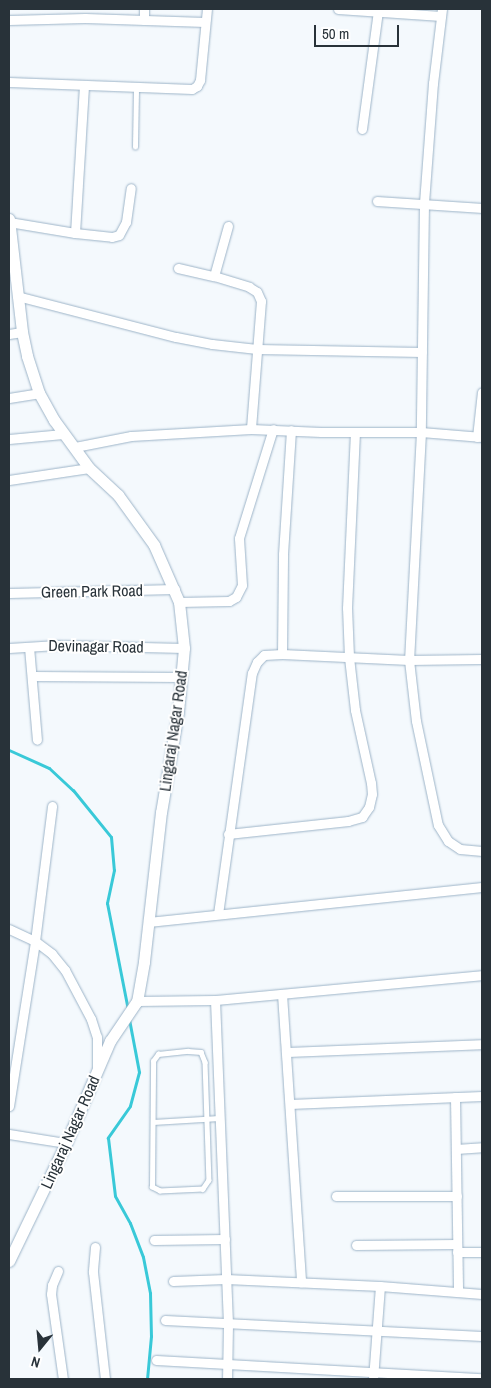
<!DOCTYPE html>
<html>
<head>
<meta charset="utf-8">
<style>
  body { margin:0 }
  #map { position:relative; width:491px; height:1388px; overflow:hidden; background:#f4f9fd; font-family:"Archivo Narrow",sans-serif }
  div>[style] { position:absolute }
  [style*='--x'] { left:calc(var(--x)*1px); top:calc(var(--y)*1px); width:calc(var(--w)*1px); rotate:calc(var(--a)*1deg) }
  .stream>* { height:3px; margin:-1.5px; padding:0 1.5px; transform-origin:1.5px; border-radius:1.5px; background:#39c9d8 }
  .roads { filter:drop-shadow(0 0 1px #9db4c8) drop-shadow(0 0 1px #9db4c8) }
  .service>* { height:4.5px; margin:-2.25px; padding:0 2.25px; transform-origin:2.25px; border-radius:2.25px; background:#fff }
  .minor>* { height:9px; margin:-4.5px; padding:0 4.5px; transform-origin:4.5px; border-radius:4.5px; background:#fff }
  .tertiary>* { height:11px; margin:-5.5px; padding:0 5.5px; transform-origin:5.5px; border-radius:5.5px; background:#fff }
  span { translate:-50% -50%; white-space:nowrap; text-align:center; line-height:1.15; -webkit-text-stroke:4px #fff; paint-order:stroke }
  .street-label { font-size:16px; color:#283239 }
  .frame { position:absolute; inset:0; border:10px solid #283239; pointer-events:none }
  .north { position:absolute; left:15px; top:1323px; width:50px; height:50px; -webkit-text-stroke:4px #fff; paint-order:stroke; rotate:197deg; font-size:14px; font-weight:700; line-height:20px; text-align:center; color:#283239 }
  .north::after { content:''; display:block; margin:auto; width:18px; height:22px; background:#283239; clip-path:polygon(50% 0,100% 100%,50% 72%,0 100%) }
  .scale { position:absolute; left:314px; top:25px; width:85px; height:22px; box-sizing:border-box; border:2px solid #283239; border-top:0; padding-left:6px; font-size:15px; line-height:18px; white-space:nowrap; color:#283239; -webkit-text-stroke:4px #fff; paint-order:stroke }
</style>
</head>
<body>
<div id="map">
  <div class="stream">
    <i style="--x:9;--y:750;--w:44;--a:24.2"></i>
    <i style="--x:49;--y:768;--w:33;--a:43"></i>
    <i style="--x:73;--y:790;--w:60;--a:51"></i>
    <i style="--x:111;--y:837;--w:33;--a:85"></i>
    <i style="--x:114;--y:870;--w:34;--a:102"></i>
    <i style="--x:107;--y:903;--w:109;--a:78.9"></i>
    <i style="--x:129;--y:1019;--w:54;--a:79.3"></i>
    <i style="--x:139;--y:1072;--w:35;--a:105"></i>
    <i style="--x:130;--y:1106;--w:39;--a:125"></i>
    <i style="--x:108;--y:1138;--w:58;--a:83.1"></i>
    <i style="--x:115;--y:1196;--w:31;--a:61"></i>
    <i style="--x:130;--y:1223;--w:36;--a:69"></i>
    <i style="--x:143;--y:1257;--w:37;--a:79"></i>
    <i style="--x:150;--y:1293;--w:43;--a:88.7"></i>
    <i style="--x:151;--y:1336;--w:43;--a:95.3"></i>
  </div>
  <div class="roads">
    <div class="service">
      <i style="--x:135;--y:147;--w:60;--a:-89"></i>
      <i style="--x:188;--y:1051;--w:13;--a:4"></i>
      <i style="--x:201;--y:1052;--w:11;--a:68"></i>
      <i style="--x:205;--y:1062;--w:118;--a:88.1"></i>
      <i style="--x:209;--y:1180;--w:11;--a:124"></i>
      <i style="--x:203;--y:1189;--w:43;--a:177.3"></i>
      <i style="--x:160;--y:1191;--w:9;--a:-153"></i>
      <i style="--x:152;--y:1187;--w:126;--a:-89.5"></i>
      <i style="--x:153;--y:1061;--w:9;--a:-54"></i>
      <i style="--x:158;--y:1054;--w:30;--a:-6"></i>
      <i style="--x:153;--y:1122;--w:66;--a:-3.5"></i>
    </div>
    <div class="minor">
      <i style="--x:338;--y:9;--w:103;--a:3.9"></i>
      <i style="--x:442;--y:9;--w:75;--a:96.9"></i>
      <i style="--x:433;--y:83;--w:120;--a:94.3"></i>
      <i style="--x:424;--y:203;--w:229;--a:90.8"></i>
      <i style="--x:421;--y:432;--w:228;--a:93"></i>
      <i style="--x:409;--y:660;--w:61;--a:83.5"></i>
      <i style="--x:416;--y:721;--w:106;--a:78.1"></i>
      <i style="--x:438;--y:825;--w:19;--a:58"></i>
      <i style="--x:448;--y:841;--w:14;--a:34"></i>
      <i style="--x:460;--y:849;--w:22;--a:5"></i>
      <i style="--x:9;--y:20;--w:76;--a:-1.5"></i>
      <i style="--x:85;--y:18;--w:120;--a:1.9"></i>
      <i style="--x:144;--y:20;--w:11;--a:-90"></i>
      <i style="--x:9;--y:82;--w:183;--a:2.2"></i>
      <i style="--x:192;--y:89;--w:6;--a:-31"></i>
      <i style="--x:197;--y:86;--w:7;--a:-63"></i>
      <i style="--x:200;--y:80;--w:71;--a:-84.4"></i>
      <i style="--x:362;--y:129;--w:120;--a:-82.3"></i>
      <i style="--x:377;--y:201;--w:105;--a:3.8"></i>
      <i style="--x:9;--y:222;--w:67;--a:9.5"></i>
      <i style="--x:75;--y:233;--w:37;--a:6"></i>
      <i style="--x:112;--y:237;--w:7;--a:-16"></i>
      <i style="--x:119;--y:235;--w:15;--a:-62"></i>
      <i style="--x:126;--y:222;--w:34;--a:-82"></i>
      <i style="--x:75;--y:233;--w:148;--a:-86.5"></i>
      <i style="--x:178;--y:268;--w:37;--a:13"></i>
      <i style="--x:214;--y:276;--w:37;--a:17"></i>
      <i style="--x:249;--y:287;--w:9;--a:32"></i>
      <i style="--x:257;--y:292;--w:10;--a:66"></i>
      <i style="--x:261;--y:301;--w:128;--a:94.5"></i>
      <i style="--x:214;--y:276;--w:52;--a:-74.4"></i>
      <i style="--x:17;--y:296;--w:164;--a:14.5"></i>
      <i style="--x:176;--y:337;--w:37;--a:11"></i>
      <i style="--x:212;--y:344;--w:45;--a:6.3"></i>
      <i style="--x:257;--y:349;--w:165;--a:1"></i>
      <i style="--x:9;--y:334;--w:13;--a:-9"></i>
      <i style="--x:9;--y:398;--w:30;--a:-9"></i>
      <i style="--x:477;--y:437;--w:45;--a:-83.7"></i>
      <i style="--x:9;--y:439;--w:54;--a:-5.3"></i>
      <i style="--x:75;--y:447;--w:57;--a:-11.1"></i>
      <i style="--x:131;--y:436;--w:120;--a:-3.3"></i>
      <i style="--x:251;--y:429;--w:70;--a:2.5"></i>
      <i style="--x:321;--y:432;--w:100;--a:0"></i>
      <i style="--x:421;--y:432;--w:61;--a:4.7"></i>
      <i style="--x:9;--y:480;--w:81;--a:-8.5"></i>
      <i style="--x:9;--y:593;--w:166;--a:-1.4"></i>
      <i style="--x:179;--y:602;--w:50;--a:-1.1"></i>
      <i style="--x:229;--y:601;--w:8;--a:-30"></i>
      <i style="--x:236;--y:597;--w:13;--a:-63"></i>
      <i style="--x:242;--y:585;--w:47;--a:-93.7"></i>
      <i style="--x:239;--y:538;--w:114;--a:-72.7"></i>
      <i style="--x:29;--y:647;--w:93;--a:85.1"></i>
      <i style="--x:9;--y:648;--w:48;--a:-3.6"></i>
      <i style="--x:57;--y:645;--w:127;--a:1.4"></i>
      <i style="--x:282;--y:654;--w:100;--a:-89.4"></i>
      <i style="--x:283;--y:554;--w:124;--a:-86.3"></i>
      <i style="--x:32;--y:676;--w:149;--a:0.4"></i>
      <i style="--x:228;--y:834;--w:121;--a:-6.2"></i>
      <i style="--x:348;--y:821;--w:15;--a:-16"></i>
      <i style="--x:362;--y:817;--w:12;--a:-55"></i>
      <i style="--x:369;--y:807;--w:13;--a:-77"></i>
      <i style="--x:372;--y:794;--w:11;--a:-95"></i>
      <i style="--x:371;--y:783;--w:75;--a:-102.4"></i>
      <i style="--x:355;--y:710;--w:53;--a:-96.5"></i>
      <i style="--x:349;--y:657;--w:49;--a:-92.3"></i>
      <i style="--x:347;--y:608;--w:176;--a:-87.4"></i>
      <i style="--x:218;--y:914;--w:243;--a:-82"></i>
      <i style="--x:252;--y:673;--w:12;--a:-66"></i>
      <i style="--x:257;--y:662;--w:10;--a:-45"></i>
      <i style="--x:264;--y:655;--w:18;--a:-3"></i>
      <i style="--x:282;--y:654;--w:127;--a:2.7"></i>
      <i style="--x:409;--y:660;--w:73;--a:-0.8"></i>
      <i style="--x:148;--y:922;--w:336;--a:-6"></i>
      <i style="--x:9;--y:929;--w:29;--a:25"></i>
      <i style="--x:35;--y:941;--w:21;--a:37"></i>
      <i style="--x:52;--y:954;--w:21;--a:51"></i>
      <i style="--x:65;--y:970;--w:55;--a:62"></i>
      <i style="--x:91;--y:1019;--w:19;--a:72"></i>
      <i style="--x:97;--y:1037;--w:32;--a:90"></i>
      <i style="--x:282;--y:994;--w:289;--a:86.2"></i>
      <i style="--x:215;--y:1000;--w:324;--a:87.7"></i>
      <i style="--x:228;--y:1324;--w:55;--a:91"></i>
      <i style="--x:137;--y:1001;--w:78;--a:-0.7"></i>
      <i style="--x:215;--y:1000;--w:268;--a:-5.3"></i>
      <i style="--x:286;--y:1052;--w:196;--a:-2.3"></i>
      <i style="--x:455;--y:1097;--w:195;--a:89.1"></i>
      <i style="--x:290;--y:1104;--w:192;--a:-2.4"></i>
      <i style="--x:9;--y:1106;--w:167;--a:-81"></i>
      <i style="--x:35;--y:941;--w:136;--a:-82.8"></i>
      <i style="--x:9;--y:1134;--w:58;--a:9"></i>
      <i style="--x:456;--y:1149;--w:26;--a:-4"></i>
      <i style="--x:336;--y:1196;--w:121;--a:0"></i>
      <i style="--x:154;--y:1240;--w:71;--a:-0.8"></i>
      <i style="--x:356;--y:1245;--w:101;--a:-0.6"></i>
      <i style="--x:95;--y:1247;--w:25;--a:95"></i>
      <i style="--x:93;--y:1272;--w:108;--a:83.6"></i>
      <i style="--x:457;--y:1252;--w:25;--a:0"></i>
      <i style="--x:58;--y:1271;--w:15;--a:113"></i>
      <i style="--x:52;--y:1285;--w:9;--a:96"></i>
      <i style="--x:51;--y:1294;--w:86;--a:82"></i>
      <i style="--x:173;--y:1281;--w:53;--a:-2.2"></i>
      <i style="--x:226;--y:1279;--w:154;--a:2.6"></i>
      <i style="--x:380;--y:1286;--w:102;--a:4.5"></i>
      <i style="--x:165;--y:1320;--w:317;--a:2.9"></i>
      <i style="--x:156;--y:1360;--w:326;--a:3.2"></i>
      <i style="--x:373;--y:1379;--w:93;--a:-85.7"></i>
    </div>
    <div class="tertiary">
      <i style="--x:9;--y:219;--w:114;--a:83.4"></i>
      <i style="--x:22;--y:332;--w:25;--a:78"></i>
      <i style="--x:27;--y:356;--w:39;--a:72"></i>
      <i style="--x:39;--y:393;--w:31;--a:61"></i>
      <i style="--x:54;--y:420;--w:59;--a:53.9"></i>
      <i style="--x:89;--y:468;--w:40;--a:43"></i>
      <i style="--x:118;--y:495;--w:62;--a:54.2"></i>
      <i style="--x:154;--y:545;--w:62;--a:66.3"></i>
      <i style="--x:179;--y:602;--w:46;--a:83.8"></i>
      <i style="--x:184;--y:648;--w:64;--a:95.4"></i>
      <i style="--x:178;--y:712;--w:101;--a:99.6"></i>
      <i style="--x:161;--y:812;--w:151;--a:96.5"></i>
      <i style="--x:144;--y:962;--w:40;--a:100"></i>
      <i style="--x:137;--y:1001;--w:48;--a:124"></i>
      <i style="--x:110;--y:1041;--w:111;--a:113.3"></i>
      <i style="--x:66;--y:1143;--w:131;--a:115.8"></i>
    </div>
  </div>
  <div class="street-label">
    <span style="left:92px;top:591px;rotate:-1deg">Green Park Road</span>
    <span style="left:96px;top:646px;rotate:1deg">Devinagar Road</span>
    <span style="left:173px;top:731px;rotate:-82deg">Lingaraj Nagar Road</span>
    <span style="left:70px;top:1132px;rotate:-66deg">Lingaraj Nagar Road</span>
  </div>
  <div class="frame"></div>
  <div class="north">N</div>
  <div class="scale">50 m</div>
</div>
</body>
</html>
